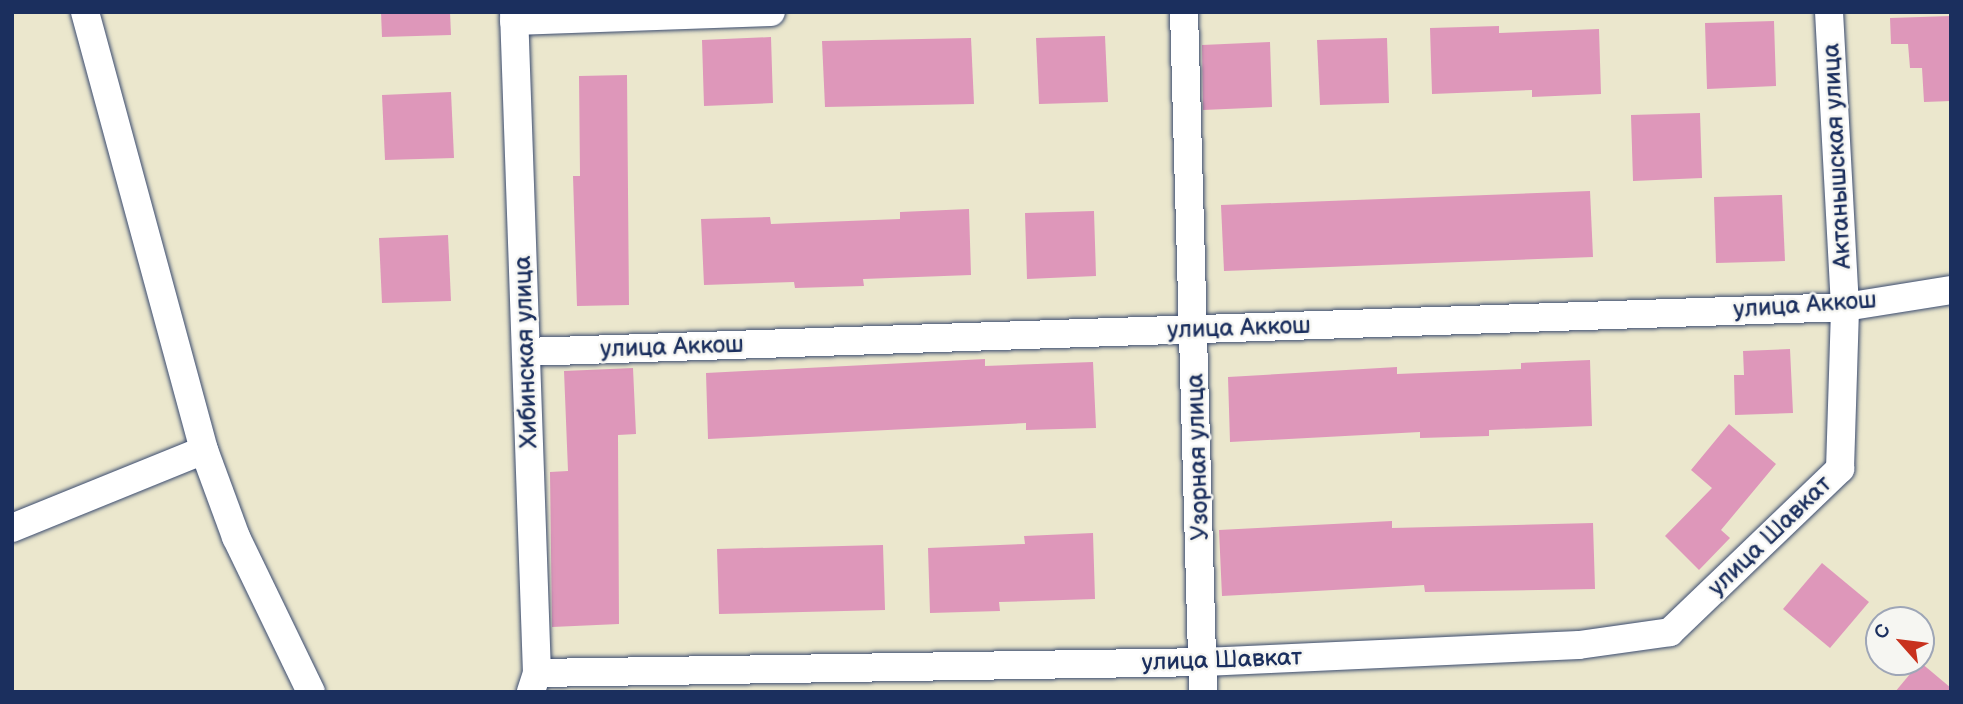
<!DOCTYPE html>
<html>
<head>
<meta charset="utf-8">
<style>
  body { margin:0 }
  #map { position:relative; width:1963px; height:704px; overflow:hidden; background:#ebe7cd; font-family:"Balsamiq Sans",sans-serif }
  div>[style] { position:absolute }
  [style*='--x'] { left:calc(var(--x)*1px); top:calc(var(--y)*1px); width:calc(var(--w)*1px); rotate:calc(var(--a)*1deg) }
  .building>* { inset:0; background:#de97ba }
  .roads { filter:drop-shadow(0 0 2px #3a4b6f) drop-shadow(0 0 2px #3a4b6f) }
  .minor>* { height:28px; margin:-14px; padding:0 14px; transform-origin:14px; border-radius:14px; background:#fff }
  span { translate:-50% -50%; white-space:nowrap; text-align:center; line-height:1.15; -webkit-text-stroke:5px #f6f6f2; paint-order:stroke }
  .street-label { font-size:24px; color:#1b2f5e }
  .frame { position:absolute; inset:0; border:14px solid #1b2f5e; pointer-events:none }
  .north { position:absolute; left:1865px; top:606px; width:70px; height:70px; box-sizing:border-box; background:#f6f6f2; border:2px solid #9ea6b7; border-radius:50%; rotate:298deg; font-size:19px; font-weight:700; line-height:28px; text-align:center; color:#1b2f5e }
  .north::after { content:''; display:block; margin:auto; width:24px; height:32px; background:#c8321e; clip-path:polygon(50% 0,100% 100%,50% 72%,0 100%) }
</style>
</head>
<body>
<div id="map">
  <div class="building">
    <i style="clip-path:polygon(381px 12px,450px 12px,451px 35px,382px 37px)"></i>
    <i style="clip-path:polygon(1951px 16px,1951px 101px,1924px 102px,1922px 68px,1910px 68px,1908px 44px,1891px 44px,1890px 18px)"></i>
    <i style="clip-path:polygon(1774px 21px,1776px 86px,1707px 89px,1705px 23px)"></i>
    <i style="clip-path:polygon(1499px 26px,1499px 33px,1599px 29px,1601px 94px,1532px 97px,1532px 90px,1432px 94px,1430px 28px)"></i>
    <i style="clip-path:polygon(1105px 36px,1108px 102px,1039px 104px,1036px 38px)"></i>
    <i style="clip-path:polygon(771px 37px,773px 103px,704px 106px,702px 40px)"></i>
    <i style="clip-path:polygon(971px 38px,974px 104px,825px 107px,822px 41px)"></i>
    <i style="clip-path:polygon(1387px 38px,1389px 103px,1320px 105px,1317px 40px)"></i>
    <i style="clip-path:polygon(1270px 42px,1272px 107px,1203px 110px,1202px 45px)"></i>
    <i style="clip-path:polygon(627px 75px,629px 305px,577px 306px,573px 176px,580px 176px,579px 76px)"></i>
    <i style="clip-path:polygon(451px 92px,454px 158px,385px 160px,382px 95px)"></i>
    <i style="clip-path:polygon(1700px 113px,1702px 178px,1633px 181px,1631px 115px)"></i>
    <i style="clip-path:polygon(1590px 191px,1593px 257px,1224px 271px,1221px 205px)"></i>
    <i style="clip-path:polygon(1782px 195px,1785px 261px,1716px 263px,1714px 197px)"></i>
    <i style="clip-path:polygon(969px 209px,971px 275px,863px 279px,864px 286px,795px 288px,794px 282px,704px 285px,701px 219px,770px 217px,771px 224px,900px 219px,900px 212px)"></i>
    <i style="clip-path:polygon(1094px 211px,1096px 276px,1027px 279px,1025px 213px)"></i>
    <i style="clip-path:polygon(448px 235px,451px 301px,382px 303px,379px 238px)"></i>
    <i style="clip-path:polygon(1790px 349px,1793px 413px,1735px 415px,1734px 375px,1744px 375px,1743px 351px)"></i>
    <i style="clip-path:polygon(985px 359px,985px 366px,1093px 362px,1096px 428px,1026px 430px,1026px 423px,708px 439px,706px 373px)"></i>
    <i style="clip-path:polygon(1590px 360px,1592px 426px,1489px 430px,1489px 436px,1420px 438px,1420px 432px,1230px 442px,1228px 377px,1397px 367px,1397px 374px,1521px 369px,1521px 363px)"></i>
    <i style="clip-path:polygon(633px 368px,636px 434px,618px 435px,619px 624px,552px 627px,550px 472px,568px 471px,564px 371px)"></i>
    <i style="clip-path:polygon(1729px 424px,1776px 464px,1721px 530px,1730px 538px,1699px 570px,1665px 536px,1712px 488px,1691px 470px)"></i>
    <i style="clip-path:polygon(1392px 521px,1392px 528px,1593px 523px,1595px 589px,1425px 592px,1424px 585px,1222px 596px,1219px 530px)"></i>
    <i style="clip-path:polygon(1093px 533px,1095px 599px,999px 602px,1000px 611px,930px 613px,928px 548px,1025px 544px,1024px 536px)"></i>
    <i style="clip-path:polygon(883px 545px,885px 610px,719px 614px,717px 549px)"></i>
    <i style="clip-path:polygon(1822px 563px,1869px 602px,1830px 648px,1783px 609px)"></i>
    <i style="clip-path:polygon(1920px 662px,1951px 688px,1951px 692px,1895px 692px)"></i>
  </div>
  <div class="roads">
    <div class="minor">
      <i style="--x:85;--y:12;--w:454;--a:74.8"></i>
      <i style="--x:204;--y:450;--w:93;--a:69.8"></i>
      <i style="--x:236;--y:537;--w:172;--a:64.2"></i>
      <i style="--x:514;--y:12;--w:661;--a:88.01"></i>
      <i style="--x:537;--y:673;--w:20;--a:108"></i>
      <i style="--x:1184;--y:12;--w:680;--a:88.4"></i>
      <i style="--x:514;--y:21;--w:257;--a:-2"></i>
      <i style="--x:526;--y:352;--w:1320;--a:-1.95"></i>
      <i style="--x:1845;--y:307;--w:107;--a:-9.1"></i>
      <i style="--x:12;--y:528;--w:207;--a:-22.1"></i>
      <i style="--x:537;--y:673;--w:667;--a:-0.94"></i>
      <i style="--x:1204;--y:662;--w:375;--a:-2.6"></i>
      <i style="--x:1579;--y:645;--w:92;--a:-8.1"></i>
      <i style="--x:1670;--y:632;--w:236;--a:-43.8"></i>
      <i style="--x:1840;--y:469;--w:162;--a:-88.2"></i>
      <i style="--x:1845;--y:307;--w:295;--a:-93.1"></i>
    </div>
  </div>
  <div class="street-label">
    <span style="left:1837px;top:156px;rotate:-93deg">Актанышская улица</span>
    <span style="left:1805px;top:305px;rotate:-4deg">улица Аккош</span>
    <span style="left:1239px;top:328px;rotate:-2deg">улица Аккош</span>
    <span style="left:672px;top:347px;rotate:-2deg">улица Аккош</span>
    <span style="left:526px;top:352px;rotate:-92deg">Хибинская улица</span>
    <span style="left:1198px;top:457px;rotate:-92deg">Узорная улица</span>
    <span style="left:1770px;top:536px;rotate:-44deg">улица Шавкат</span>
    <span style="left:1222px;top:660px;rotate:-2deg">улица Шавкат</span>
  </div>
  <div class="frame"></div>
  <div class="north">С</div>
</div>
</body>
</html>
